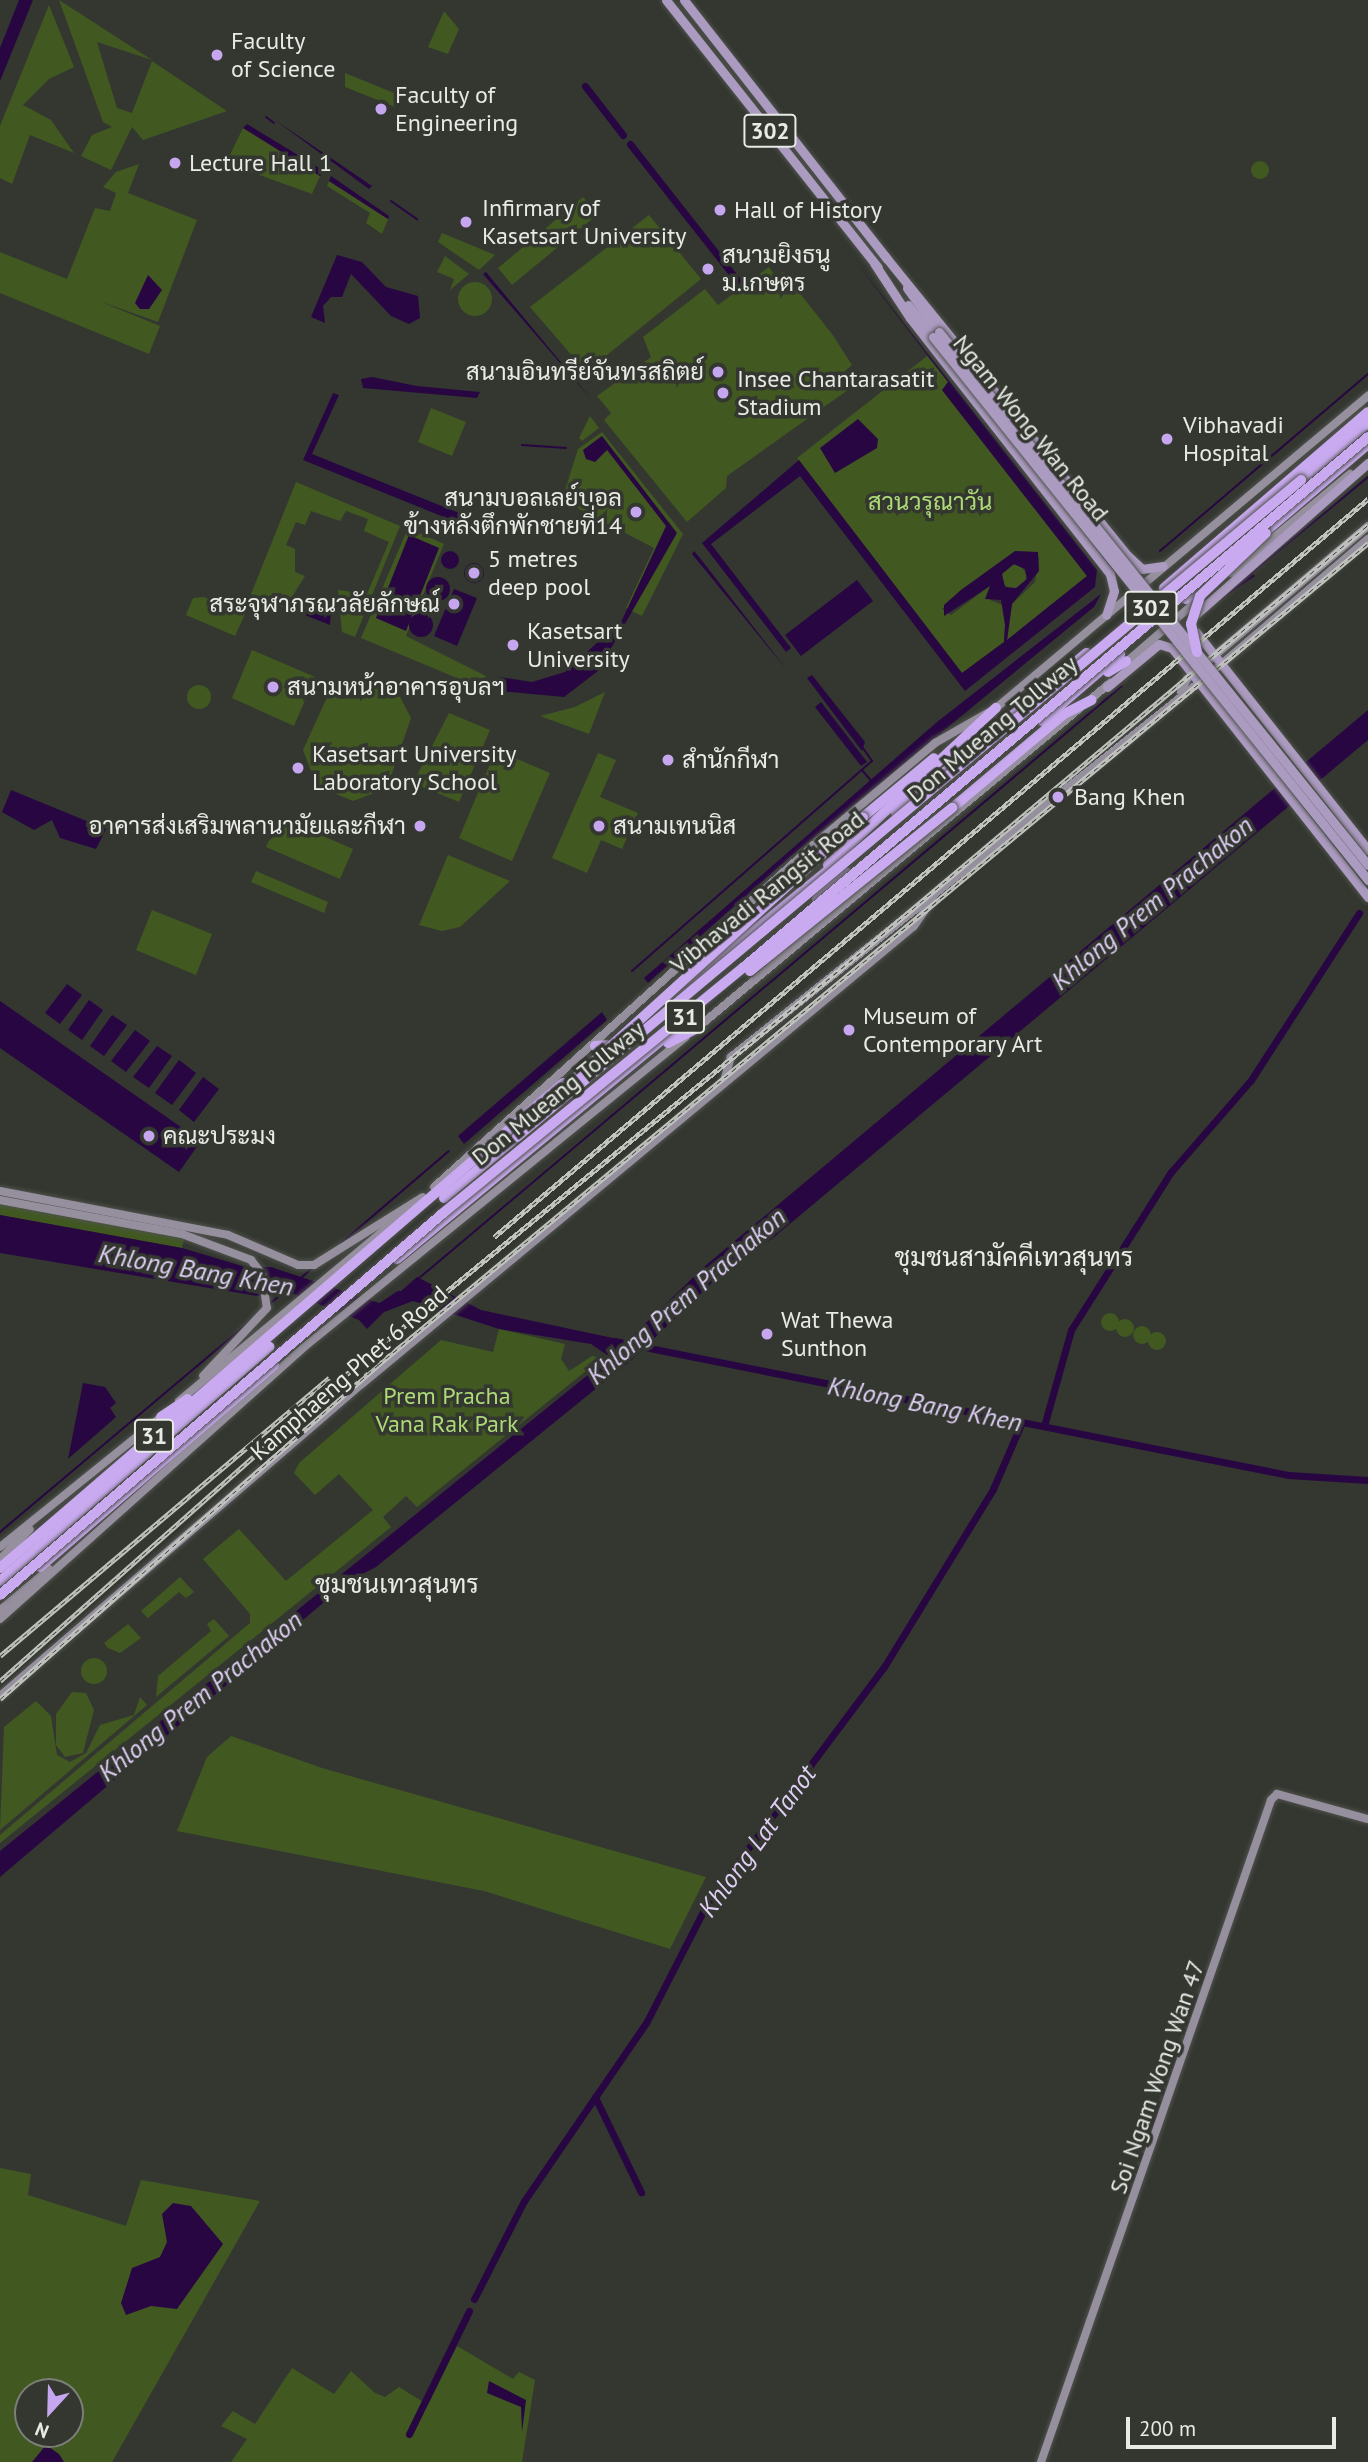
<!DOCTYPE html>
<html>
<head>
<meta charset="utf-8">
<style>
  body { margin:0 }
  #map { position:relative; width:1368px; height:2462px; overflow:hidden; background:#333730; font-family:"PT Sans",Sarabun,sans-serif }
  div>[style] { position:absolute }
  [style*='--x'] { left:calc(var(--x)*1px); top:calc(var(--y)*1px); width:calc(var(--w)*1px); rotate:calc(var(--a)*1deg) }
  .green>* { inset:0; background:#415921 }
  .round { border-radius:50% }
  .water>* { inset:0; background:#280642 }
  .stream>* { height:2px; margin:-1px; padding:0 1px; transform-origin:1px; border-radius:1px; background:#280642 }
  .canal>* { height:7px; margin:-3.5px; padding:0 3.5px; transform-origin:3.5px; border-radius:3.5px; background:#280642 }
  .roads { filter:drop-shadow(0 0 2px #50534d) drop-shadow(0 0 2px #50534d) }
  .secondary>* { height:8px; margin:-4px; padding:0 4px; transform-origin:4px; border-radius:4px; background:#968f9e }
  .primary>* { height:9px; margin:-4.5px; padding:0 4.5px; transform-origin:4.5px; border-radius:4.5px; background:#ac9bc1 }
  .highway>* { height:10px; margin:-5px; padding:0 5px; transform-origin:5px; border-radius:5px; background:#c9aaf0 }
  .rail>* { height:4.5px; margin-top:-2.25px; transform-origin:0; background:repeating-linear-gradient(90deg,#333730 0 5px,#c1c4be 0 10px); box-sizing:border-box; border-block:2px solid #c1c4be }
  .bridges { filter:drop-shadow(0 0 2px #50534d) drop-shadow(0 0 2px #50534d) }
  .primary-bridge>* { height:9px; margin:-4.5px; padding:0 4.5px; transform-origin:4.5px; border-radius:4.5px; background:#ac9bc1 }
  .highway-bridge>* { height:10px; margin:-5px; padding:0 5px; transform-origin:5px; border-radius:5px; background:#c9aaf0 }
  .dots>* { width:19px; height:19px; translate:-50% -50%; box-sizing:border-box; border:4px solid #333730; border-radius:50% }
  span { translate:-50% -50%; white-space:nowrap; text-align:center; line-height:1.15; -webkit-text-stroke:7px #333730; paint-order:stroke }
  .shield-label span { padding:2px 5px; background:#333730; border:2px solid; border-radius:5px; -webkit-text-stroke-width:0 }
  .shield-label { font-size:23px; color:#e8eae5; font-weight:700 }
  .poi-label { font-size:24px; color:#e8eae5 }
  .left { translate:0 -50%; text-align:left }
  .right { translate:-100% -50%; text-align:right }
  .street-label { font-size:24px; color:#e8eae5 }
  .park-label { font-size:24px; color:#add977 }
  .water-label { font-size:26px; color:#dfcff5; font-style:italic }
  .neighbourhood-label { font-size:26px; color:#e8eae5 }
  .north { position:absolute; left:14px; top:2378px; width:70px; height:70px; box-sizing:border-box; background:#333730; border:2px solid #7b7f78; border-radius:50%; rotate:202deg; font-size:19px; font-weight:700; line-height:28px; text-align:center; color:#e8eae5 }
  .north::after { content:''; display:block; margin:auto; width:24px; height:32px; background:#c7a6f0; clip-path:polygon(50% 0,100% 100%,50% 72%,0 100%) }
  .scale { position:absolute; left:1126px; top:2417px; width:210px; height:32px; box-sizing:border-box; border:4px solid #e8eae5; border-top:0; padding-left:9px; font-size:21px; line-height:24px; white-space:nowrap; color:#e8eae5; -webkit-text-stroke:5px #333730; paint-order:stroke }
</style>
</head>
<body>
<div id="map">
  <div class="green">
    <i style="clip-path:polygon(59px 0,152px 60px,97px 42px,117px 108px,132px 113px,152px 61px,227px 111px,143px 140px,132px 127px,111px 170px,81px 156px,92px 135px,112px 127px,103px 122px)"></i>
    <i style="clip-path:polygon(49px 5px,74px 67px,49px 79px,23px 105px,51px 120px,74px 153px,30px 135px,12px 184px,0 178px,0 126px)"></i>
    <i style="clip-path:polygon(444px 11px,459px 29px,448px 54px,428px 47px)"></i>
    <i style="clip-path:polygon(345px 73px,394px 93px,404px 97px,395px 107px,345px 87px)"></i>
    <i style="clip-path:polygon(243px 128px,320px 176px,312px 194px,226px 163px)"></i>
    <i class="round" style="left:1251px;top:161px;width:18px;height:18px"></i>
    <i style="clip-path:polygon(139px 164px,128px 193px,197px 220px,158px 322px,99px 301px,160px 326px,149px 354px,0 293px,0 252px,67px 279px,95px 208px,110px 211px,116px 193px,103px 187px,116px 172px)"></i>
    <i style="clip-path:polygon(329px 181px,388px 219px,382px 234px,366px 223px,370px 213px,327px 186px)"></i>
    <i style="clip-path:polygon(583px 197px,598px 214px,512px 285px,498px 268px)"></i>
    <i style="clip-path:polygon(649px 215px,701px 279px,586px 372px,530px 307px)"></i>
    <i style="clip-path:polygon(442px 233px,495px 255px,479px 270px,438px 242px)"></i>
    <i style="clip-path:polygon(445px 256px,469px 274px,450px 290px,454px 279px,437px 272px)"></i>
    <i style="clip-path:polygon(769px 267px,776px 277px,783px 272px,832px 334px,852px 365px,845px 371px,848px 390px,727px 476px,726px 488px,687px 522px,604px 420px,611px 413px,597px 396px,651px 357px,643px 337px,705px 289px,718px 305px)"></i>
    <i class="round" style="left:458px;top:282px;width:34px;height:34px"></i>
    <i style="clip-path:polygon(927px 356px,949px 383px,942px 390px,1087px 576px,1007px 640px,1012px 604px,1035px 582px,1039px 558px,1004px 560px,961px 590px,942px 609px,951px 615px,990px 586px,990px 600px,1005px 606px,1005px 625px,1004px 642px,962px 673px,797px 458px)"></i>
    <i style="clip-path:polygon(431px 408px,466px 422px,452px 456px,418px 442px)"></i>
    <i style="clip-path:polygon(590px 416px,599px 428px,582px 441px,579px 438px)"></i>
    <i style="clip-path:polygon(602px 432px,683px 534px,642px 616px,626px 608px,654px 548px,562px 500px,578px 449px)"></i>
    <i style="clip-path:polygon(296px 482px,400px 526px,355px 637px,342px 632px,338px 590px,367px 594px,389px 542px,364px 531px,368px 519px,346px 511px,340px 521px,311px 511px,305px 525px,296px 522px,286px 545px,295px 549px,295px 572px,305px 576px,285px 608px,251px 594px)"></i>
    <i style="clip-path:polygon(408px 528px,444px 544px,406px 636px,486px 676px,481px 688px,361px 638px)"></i>
    <i class="round" style="left:1002px;top:565px;width:24px;height:24px"></i>
    <i style="clip-path:polygon(204px 597px,245px 614px,235px 636px,186px 615px,193px 598px)"></i>
    <i style="clip-path:polygon(252px 650px,315px 677px,294px 726px,232px 698px)"></i>
    <i style="clip-path:polygon(356px 679px,400px 697px,411px 718px,387px 788px,353px 801px,317px 786px,303px 750px,328px 695px)"></i>
    <i class="round" style="left:187px;top:685px;width:24px;height:24px"></i>
    <i style="clip-path:polygon(605px 692px,589px 734px,540px 716px,575px 707px)"></i>
    <i style="clip-path:polygon(449px 713px,490px 730px,459px 802px,413px 783px)"></i>
    <i style="clip-path:polygon(496px 750px,550px 773px,512px 861px,459px 838px)"></i>
    <i style="clip-path:polygon(598px 753px,616px 760px,600px 797px,638px 813px,622px 849px,601px 840px,587px 873px,552px 858px)"></i>
    <i style="clip-path:polygon(279px 817px,353px 849px,340px 879px,266px 847px)"></i>
    <i style="clip-path:polygon(448px 855px,510px 881px,460px 927px,442px 931px,419px 925px)"></i>
    <i style="clip-path:polygon(256px 871px,328px 902px,324px 913px,251px 882px)"></i>
    <i style="clip-path:polygon(152px 910px,212px 934px,196px 975px,136px 950px)"></i>
    <i style="clip-path:polygon(0 1203px,184px 1238px,182px 1248px,0 1215px)"></i>
    <i class="round" style="left:1101px;top:1313px;width:18px;height:18px"></i>
    <i class="round" style="left:1116px;top:1319px;width:18px;height:18px"></i>
    <i class="round" style="left:1133px;top:1326px;width:18px;height:18px"></i>
    <i style="clip-path:polygon(499px 1329px,565px 1344px,561px 1359px,569px 1371px,592px 1356px,602px 1358px,417px 1507px,406px 1496px,383px 1517px,391px 1527px,0 1843px,0 1835px,250px 1623px,250px 1614px,203px 1559px,239px 1529px,286px 1581px,373px 1510px,339px 1474px,315px 1495px,294px 1473px,299px 1463px,441px 1340px,493px 1352px)"></i>
    <i class="round" style="left:1148px;top:1332px;width:18px;height:18px"></i>
    <i style="clip-path:polygon(180px 1577px,194px 1592px,186px 1598px,179px 1592px,148px 1618px,141px 1611px)"></i>
    <i style="clip-path:polygon(214px 1619px,229px 1636px,156px 1697px,158px 1676px,211px 1631px,207px 1624px)"></i>
    <i style="clip-path:polygon(128px 1624px,141px 1638px,120px 1653px,108px 1648px,104px 1643px)"></i>
    <i class="round" style="left:81px;top:1658px;width:26px;height:26px"></i>
    <i style="clip-path:polygon(72px 1692px,86px 1693px,94px 1710px,83px 1753px,65px 1757px,56px 1745px,56px 1714px)"></i>
    <i style="clip-path:polygon(140px 1697px,147px 1705px,0 1830px,4px 1727px,36px 1701px,51px 1716px,57px 1755px,70px 1762px,86px 1753px,100px 1725px,134px 1715px)"></i>
    <i style="clip-path:polygon(231px 1736px,322px 1768px,706px 1877px,670px 1949px,484px 1891px,177px 1831px,207px 1757px)"></i>
    <i style="clip-path:polygon(evenodd,0 2168px,31px 2174px,28px 2195px,126px 2226px,141px 2180px,260px 2201px,112px 2462px,0 2462px,0 2168px,28px 2392px,70px 2392px,70px 2434px,28px 2434px,28px 2392px)"></i>
    <i style="clip-path:polygon(457px 2346px,513px 2379px,519px 2372px,535px 2380px,522px 2462px,231px 2462px,247px 2439px,221px 2426px,233px 2411px,255px 2424px,292px 2368px,334px 2394px,351px 2371px,375px 2393px,385px 2397px,399px 2387px,428px 2405px)"></i>
  </div>
  <div class="water">
    <i style="clip-path:polygon(19px 0,33px 0,0 81px,0 48px)"></i>
    <i style="clip-path:polygon(275px 120px,372px 186px,369px 189px)"></i>
    <i style="clip-path:polygon(247px 124px,324px 171px,320px 176px,243px 128px)"></i>
    <i style="clip-path:polygon(331px 176px,389px 216px,388px 219px,329px 181px)"></i>
    <i style="clip-path:polygon(337px 255px,362px 262px,386px 287px,418px 296px,420px 318px,409px 324px,391px 316px,351px 274px,342px 297px,331px 297px,323px 306px,325px 323px,311px 317px)"></i>
    <i style="clip-path:polygon(evenodd,856px 262px,1097px 570px,1095px 587px,965px 691px,800px 476px,711px 544px,791px 648px,786px 652px,702px 543px,799px 460px,962px 673px,1004px 642px,1005px 625px,1001px 600px,985px 599px,990px 586px,944px 616px,944px 605px,961px 590px,1015px 551px,1038px 552px,1039px 571px,1012px 604px,1007px 640px,1087px 576px,942px 390px,948px 382px,856px 262px,1014px 564px,1025px 569px,1027px 579px,1016px 588px,1005px 587px,1002px 574px,1014px 564px)"></i>
    <i style="clip-path:polygon(486px 272px,593px 401px,483px 274px)"></i>
    <i style="clip-path:polygon(148px 275px,162px 290px,149px 309px,140px 309px,135px 303px)"></i>
    <i style="clip-path:polygon(372px 377px,417px 386px,480px 392px,477px 398px,363px 388px,361px 379px)"></i>
    <i style="clip-path:polygon(333px 393px,339px 395px,312px 454px,464px 515px,461px 524px,303px 460px)"></i>
    <i style="clip-path:polygon(858px 419px,878px 439px,877px 448px,835px 473px,820px 448px)"></i>
    <i style="clip-path:polygon(602px 436px,677px 533px,598px 671px,564px 697px,500px 691px,499px 677px,532px 682px,565px 672px,622px 620px,666px 526px,607px 450px,595px 462px,586px 459px,583px 450px)"></i>
    <i style="clip-path:polygon(409px 535px,439px 548px,406px 631px,376px 618px)"></i>
    <i class="round" style="left:441px;top:551px;width:18px;height:18px"></i>
    <i style="clip-path:polygon(694px 551px,700px 558px,786px 669px,692px 554px)"></i>
    <i class="round" style="left:464px;top:563px;width:20px;height:20px"></i>
    <i style="clip-path:polygon(1251px 571px,1255px 576px,1208px 609px)"></i>
    <i class="round" style="left:426px;top:577px;width:24px;height:24px"></i>
    <i style="clip-path:polygon(857px 580px,873px 601px,801px 656px,785px 635px)"></i>
    <i style="clip-path:polygon(454px 589px,477px 598px,457px 646px,434px 636px)"></i>
    <i style="clip-path:polygon(1101px 594px,1094px 607px,791px 856px,648px 983px,644px 978px,937px 722px)"></i>
    <i style="clip-path:polygon(306px 598px,331px 608px,330px 625px,295px 611px)"></i>
    <i class="round" style="left:409px;top:613px;width:24px;height:24px"></i>
    <i style="clip-path:polygon(812px 675px,865px 742px,862px 751px,807px 678px)"></i>
    <i style="clip-path:polygon(821px 702px,867px 762px,861px 766px,815px 707px)"></i>
    <i style="clip-path:polygon(1368px 710px,1368px 740px,773px 1238px,722px 1273px,635px 1357px,376px 1567px,349px 1581px,0 1877px,0 1851px,610px 1357px,591px 1344px,499px 1329px,413px 1301px,384px 1312px,367px 1329px,359px 1320px,291px 1293px,257px 1296px,0 1253px,0 1215px,182px 1248px,249px 1268px,271px 1267px,385px 1305px,417px 1277px,481px 1310px,627px 1341px,705px 1266px)"></i>
    <i style="clip-path:polygon(11px 790px,106px 829px,96px 849px,60px 838px,52px 820px,34px 830px,2px 812px)"></i>
    <i style="clip-path:polygon(67px 984px,82px 995px,60px 1024px,45px 1013px)"></i>
    <i style="clip-path:polygon(89px 1000px,103px 1010px,82px 1040px,68px 1030px)"></i>
    <i style="clip-path:polygon(0 1001px,201px 1141px,179px 1172px,0 1048px)"></i>
    <i style="clip-path:polygon(602px 1012px,607px 1020px,464px 1144px,458px 1136px)"></i>
    <i style="clip-path:polygon(112px 1015px,127px 1025px,104px 1056px,90px 1046px)"></i>
    <i style="clip-path:polygon(135px 1030px,150px 1041px,126px 1072px,111px 1061px)"></i>
    <i style="clip-path:polygon(157px 1046px,172px 1056px,149px 1088px,133px 1077px)"></i>
    <i style="clip-path:polygon(179px 1060px,196px 1073px,172px 1105px,155px 1093px)"></i>
    <i style="clip-path:polygon(203px 1077px,219px 1089px,194px 1122px,179px 1110px)"></i>
    <i style="clip-path:polygon(83px 1383px,105px 1387px,116px 1403px,110px 1408px,116px 1417px,68px 1459px)"></i>
    <i style="clip-path:polygon(173px 2203px,191px 2206px,223px 2244px,177px 2309px,151px 2306px,126px 2315px,121px 2303px,132px 2268px,160px 2257px,167px 2242px,162px 2214px)"></i>
    <i style="clip-path:polygon(489px 2381px,526px 2400px,522px 2432px,521px 2407px,487px 2393px)"></i>
    <i style="clip-path:polygon(46px 2445px,59px 2454px,64px 2462px,32px 2462px)"></i>
  </div>
  <div class="stream">
    <i style="--x:266;--y:117;--w:10;--a:37"></i>
    <i style="--x:391;--y:201;--w:32;--a:35"></i>
    <i style="--x:522;--y:445;--w:44;--a:3.9"></i>
    <i style="--x:1160;--y:551;--w:273;--a:-40.4"></i>
    <i style="--x:1252;--y:573;--w:151;--a:-39.6"></i>
    <i style="--x:862;--y:770;--w:16;--a:50"></i>
    <i style="--x:632;--y:971;--w:319;--a:-41.2"></i>
    <i style="--x:872;--y:761;--w:16;--a:-125"></i>
    <i style="--x:340;--y:1244;--w:143;--a:-40.5"></i>
    <i style="--x:301;--y:1278;--w:15;--a:-42"></i>
    <i style="--x:418;--y:1279;--w:920;--a:-40.11"></i>
    <i style="--x:268;--y:1305;--w:19;--a:-39"></i>
    <i style="--x:0;--y:1532;--w:324;--a:-40.1"></i>
  </div>
  <div class="canal">
    <i style="--x:585;--y:86;--w:62;--a:52.2"></i>
    <i style="--x:630;--y:144;--w:173;--a:51.8"></i>
    <i style="--x:376;--y:1309;--w:27;--a:-34"></i>
    <i style="--x:614;--y:1341;--w:687;--a:11.24"></i>
    <i style="--x:1288;--y:1475;--w:80;--a:3.6"></i>
    <i style="--x:1044;--y:1426;--w:100;--a:-74.3"></i>
    <i style="--x:1071;--y:1330;--w:187;--a:-57.7"></i>
    <i style="--x:1171;--y:1172;--w:122;--a:-49"></i>
    <i style="--x:1251;--y:1080;--w:199;--a:-57.1"></i>
    <i style="--x:595;--y:2097;--w:106;--a:64.2"></i>
    <i style="--x:474;--y:2299;--w:110;--a:-63"></i>
    <i style="--x:524;--y:2201;--w:216;--a:-55.6"></i>
    <i style="--x:646;--y:2023;--w:136;--a:-62.9"></i>
    <i style="--x:708;--y:1902;--w:294;--a:-53.2"></i>
    <i style="--x:884;--y:1667;--w:209;--a:-58.5"></i>
    <i style="--x:993;--y:1489;--w:73;--a:-66.6"></i>
    <i style="--x:409;--y:2434;--w:137;--a:-64"></i>
  </div>
  <div class="roads">
    <div class="secondary">
      <i style="--x:1231;--y:573;--w:155;--a:-39.8"></i>
      <i style="--x:1124;--y:664;--w:99;--a:-40.9"></i>
      <i style="--x:1218;--y:667;--w:197;--a:-40.5"></i>
      <i style="--x:1181;--y:692;--w:14;--a:-65"></i>
      <i style="--x:1187;--y:679;--w:237;--a:-40.2"></i>
      <i style="--x:696;--y:1029;--w:540;--a:-39.89"></i>
      <i style="--x:724;--y:1081;--w:25;--a:-74"></i>
      <i style="--x:731;--y:1057;--w:603;--a:-38.67"></i>
      <i style="--x:434;--y:1187;--w:517;--a:-42.02"></i>
      <i style="--x:818;--y:841;--w:153;--a:-39.9"></i>
      <i style="--x:935;--y:743;--w:70;--a:-29.8"></i>
      <i style="--x:996;--y:708;--w:486;--a:-40"></i>
      <i style="--x:0;--y:1191;--w:232;--a:10.9"></i>
      <i style="--x:228;--y:1235;--w:76;--a:23.2"></i>
      <i style="--x:298;--y:1265;--w:16;--a:0"></i>
      <i style="--x:314;--y:1265;--w:128;--a:-32"></i>
      <i style="--x:0;--y:1200;--w:185;--a:10.6"></i>
      <i style="--x:182;--y:1234;--w:74;--a:20.6"></i>
      <i style="--x:251;--y:1260;--w:18;--a:52"></i>
      <i style="--x:262;--y:1274;--w:34;--a:82"></i>
      <i style="--x:267;--y:1308;--w:93;--a:133.3"></i>
      <i style="--x:179;--y:1401;--w:306;--a:-39.8"></i>
      <i style="--x:0;--y:1547;--w:212;--a:-38.9"></i>
      <i style="--x:0;--y:1559;--w:42;--a:-45"></i>
      <i style="--x:0;--y:1610;--w:64;--a:-39.9"></i>
      <i style="--x:0;--y:1619;--w:407;--a:-41.8"></i>
      <i style="--x:303;--y:1348;--w:493;--a:-39.1"></i>
      <i style="--x:0;--y:1696;--w:478;--a:-40.8"></i>
      <i style="--x:362;--y:1384;--w:717;--a:-39.68"></i>
      <i style="--x:914;--y:926;--w:32;--a:-55"></i>
      <i style="--x:1041;--y:2462;--w:701;--a:-70.84"></i>
      <i style="--x:1271;--y:1800;--w:8;--a:-45"></i>
      <i style="--x:1277;--y:1794;--w:94;--a:15.4"></i>
    </div>
    <div class="primary">
      <i style="--x:666;--y:0;--w:341;--a:51.6"></i>
      <i style="--x:684;--y:0;--w:329;--a:51.9"></i>
      <i style="--x:884;--y:255;--w:383;--a:51"></i>
      <i style="--x:1125;--y:553;--w:23;--a:43"></i>
      <i style="--x:1142;--y:569;--w:21;--a:-8"></i>
      <i style="--x:874;--y:263;--w:66;--a:56.8"></i>
      <i style="--x:910;--y:318;--w:325;--a:52"></i>
      <i style="--x:1110;--y:574;--w:17;--a:77"></i>
      <i style="--x:1114;--y:591;--w:25;--a:108"></i>
      <i style="--x:907;--y:288;--w:54;--a:54"></i>
      <i style="--x:908;--y:305;--w:41;--a:52"></i>
      <i style="--x:1196;--y:614;--w:229;--a:-41.3"></i>
      <i style="--x:1196;--y:632;--w:278;--a:51.7"></i>
      <i style="--x:1107;--y:687;--w:67;--a:-39.6"></i>
      <i style="--x:1159;--y:644;--w:14;--a:17"></i>
      <i style="--x:1172;--y:648;--w:317;--a:51.8"></i>
    </div>
    <div class="highway">
      <i style="--x:1301;--y:480;--w:88;--a:-40.4"></i>
      <i style="--x:1258;--y:538;--w:145;--a:-40.5"></i>
      <i style="--x:1164;--y:588;--w:269;--a:-40.8"></i>
      <i style="--x:1186;--y:599;--w:54;--a:-40.5"></i>
      <i style="--x:1108;--y:672;--w:21;--a:-31"></i>
      <i style="--x:1042;--y:721;--w:103;--a:-40.7"></i>
      <i style="--x:952;--y:808;--w:146;--a:-40"></i>
      <i style="--x:1064;--y:714;--w:31;--a:-27"></i>
      <i style="--x:896;--y:813;--w:249;--a:-40"></i>
      <i style="--x:863;--y:817;--w:92;--a:-39.7"></i>
      <i style="--x:828;--y:865;--w:230;--a:-43.1"></i>
      <i style="--x:817;--y:899;--w:40;--a:-41"></i>
      <i style="--x:666;--y:1002;--w:222;--a:-39.1"></i>
      <i style="--x:668;--y:1043;--w:36;--a:-27"></i>
      <i style="--x:595;--y:1046;--w:15;--a:-4"></i>
      <i style="--x:444;--y:1198;--w:95;--a:-39.9"></i>
      <i style="--x:397;--y:1259;--w:383;--a:-39.6"></i>
      <i style="--x:161;--y:1417;--w:32;--a:-34"></i>
      <i style="--x:40;--y:1567;--w:309;--a:-40.8"></i>
      <i style="--x:0;--y:1568;--w:743;--a:-40.74"></i>
      <i style="--x:0;--y:1581;--w:357;--a:-41"></i>
    </div>
  </div>
  <div class="rail">
    <i style="--x:494;--y:1237;--w:1144;--a:-40.18"></i>
    <i style="--x:0;--y:1656;--w:431;--a:-40.2"></i>
    <i style="--x:0;--y:1681;--w:492;--a:-41.5"></i>
    <i style="--x:369;--y:1355;--w:642;--a:-39.31"></i>
    <i style="--x:866;--y:948;--w:656;--a:-40.12"></i>
    <i style="--x:0;--y:1699;--w:504;--a:-41.46"></i>
    <i style="--x:378;--y:1365;--w:1287;--a:-39.7"></i>
  </div>
  <div class="bridges">
    <div class="primary-bridge">
      <i style="--x:939;--y:332;--w:684;--a:51.17"></i>
      <i style="--x:933;--y:337;--w:696;--a:51.3"></i>
    </div>
    <div class="highway-bridge">
      <i style="--x:1197;--y:652;--w:29;--a:-102"></i>
      <i style="--x:1191;--y:624;--w:29;--a:-72"></i>
      <i style="--x:1200;--y:596;--w:91;--a:-43.7"></i>
      <i style="--x:750;--y:971;--w:260;--a:-38.9"></i>
      <i style="--x:537;--y:1113;--w:440;--a:-42.2"></i>
      <i style="--x:517;--y:1137;--w:1023;--a:-39.96"></i>
      <i style="--x:0;--y:1595;--w:584;--a:-40.76"></i>
      <i style="--x:442;--y:1214;--w:390;--a:-39.3"></i>
      <i style="--x:744;--y:967;--w:819;--a:-40.34"></i>
    </div>
  </div>
  <div class="dots">
    <i style="left:217px;top:55px;background:#c7a6f0"></i>
    <i style="left:381px;top:109px;background:#c7a6f0"></i>
    <i style="left:175px;top:163px;background:#c7a6f0"></i>
    <i style="left:720px;top:210px;background:#c7a6f0"></i>
    <i style="left:466px;top:222px;background:#c7a6f0"></i>
    <i style="left:708px;top:269px;background:#c7a6f0"></i>
    <i style="left:718px;top:372px;background:#c7a6f0"></i>
    <i style="left:723px;top:393px;background:#c7a6f0"></i>
    <i style="left:1167px;top:439px;background:#c7a6f0"></i>
    <i style="left:636px;top:512px;background:#c7a6f0"></i>
    <i style="left:474px;top:573px;background:#c7a6f0"></i>
    <i style="left:454px;top:604px;background:#c7a6f0"></i>
    <i style="left:513px;top:645px;background:#c7a6f0"></i>
    <i style="left:273px;top:687px;background:#c7a6f0"></i>
    <i style="left:668px;top:760px;background:#c7a6f0"></i>
    <i style="left:298px;top:768px;background:#c7a6f0"></i>
    <i style="left:1058px;top:797px;background:#c7a6f0"></i>
    <i style="left:420px;top:826px;background:#c7a6f0"></i>
    <i style="left:599px;top:826px;background:#c7a6f0"></i>
    <i style="left:849px;top:1030px;background:#c7a6f0"></i>
    <i style="left:149px;top:1136px;background:#c7a6f0"></i>
    <i style="left:767px;top:1334px;background:#c7a6f0"></i>
  </div>
  <div class="shield-label">
    <span style="left:770px;top:131px">302</span>
    <span style="left:1151px;top:608px">302</span>
    <span style="left:685px;top:1017px">31</span>
    <span style="left:154px;top:1436px">31</span>
  </div>
  <div class="poi-label">
    <span class="left" style="left:231px;top:55px">Faculty<br>of Science</span>
    <span class="left" style="left:395px;top:109px">Faculty of<br>Engineering</span>
    <span class="left" style="left:189px;top:163px">Lecture Hall 1</span>
    <span class="left" style="left:482px;top:222px">Infirmary of<br>Kasetsart University</span>
    <span class="left" style="left:734px;top:210px">Hall of History</span>
    <span class="left" style="left:722px;top:269px">สนามยิงธนู<br>ม.เกษตร</span>
    <span class="right" style="left:704px;top:372px">สนามอินทรีย์จันทรสถิตย์</span>
    <span class="left" style="left:737px;top:393px">Insee Chantarasatit<br>Stadium</span>
    <span class="left" style="left:1183px;top:439px">Vibhavadi<br>Hospital</span>
    <span class="right" style="left:622px;top:512px">สนามบอลเลย์บอล<br>ข้างหลังตึกพักชายที่14</span>
    <span class="left" style="left:488px;top:573px">5 metres<br>deep pool</span>
    <span class="right" style="left:440px;top:604px">สระจุฬาภรณวลัยลักษณ์</span>
    <span class="left" style="left:527px;top:645px">Kasetsart<br>University</span>
    <span class="left" style="left:287px;top:687px">สนามหน้าอาคารอุบลฯ</span>
    <span class="left" style="left:312px;top:768px">Kasetsart University<br>Laboratory School</span>
    <span class="left" style="left:682px;top:760px">สำนักกีฬา</span>
    <span class="left" style="left:1074px;top:797px">Bang Khen</span>
    <span class="right" style="left:406px;top:826px">อาคารส่งเสริมพลานามัยและกีฬา</span>
    <span class="left" style="left:613px;top:826px">สนามเทนนิส</span>
    <span class="left" style="left:863px;top:1030px">Museum of<br>Contemporary Art</span>
    <span class="left" style="left:163px;top:1136px">คณะประมง</span>
    <span class="left" style="left:781px;top:1334px">Wat Thewa<br>Sunthon</span>
  </div>
  <div class="street-label">
    <span style="left:1031px;top:428px;rotate:51deg">Ngam Wong Wan Road</span>
    <span style="left:992px;top:729px;rotate:-40deg">Don Mueang Tollway</span>
    <span style="left:767px;top:892px;rotate:-39deg">Vibhavadi Rangsit Road</span>
    <span style="left:558px;top:1093px;rotate:-39deg">Don Mueang Tollway</span>
    <span style="left:349px;top:1373px;rotate:-41deg">Kamphaeng Phet 6 Road</span>
    <span style="left:1157px;top:2077px;rotate:-71deg">Soi Ngam Wong Wan 47</span>
  </div>
  <div class="park-label">
    <span style="left:930px;top:502px">สวนวรุณาวัน</span>
    <span style="left:447px;top:1410px">Prem Pracha<br>Vana Rak Park</span>
  </div>
  <div class="water-label">
    <span style="left:1152px;top:903px;rotate:-40deg">Khlong Prem Prachakon</span>
    <span style="left:196px;top:1270px;rotate:10deg">Khlong Bang Khen</span>
    <span style="left:686px;top:1296px;rotate:-41deg">Khlong Prem Prachakon</span>
    <span style="left:925px;top:1404px;rotate:11deg">Khlong Bang Khen</span>
    <span style="left:200px;top:1696px;rotate:-39deg">Khlong Prem Prachakon</span>
    <span style="left:757px;top:1841px;rotate:-54deg">Khlong Lat Tanot</span>
  </div>
  <div class="neighbourhood-label">
    <span style="left:1014px;top:1257px">ชุมชนสามัคคีเทวสุนทร</span>
    <span style="left:397px;top:1584px">ชุมชนเทวสุนทร</span>
  </div>
  <div class="north">N</div>
  <div class="scale">200 m</div>
</div>
</body>
</html>
